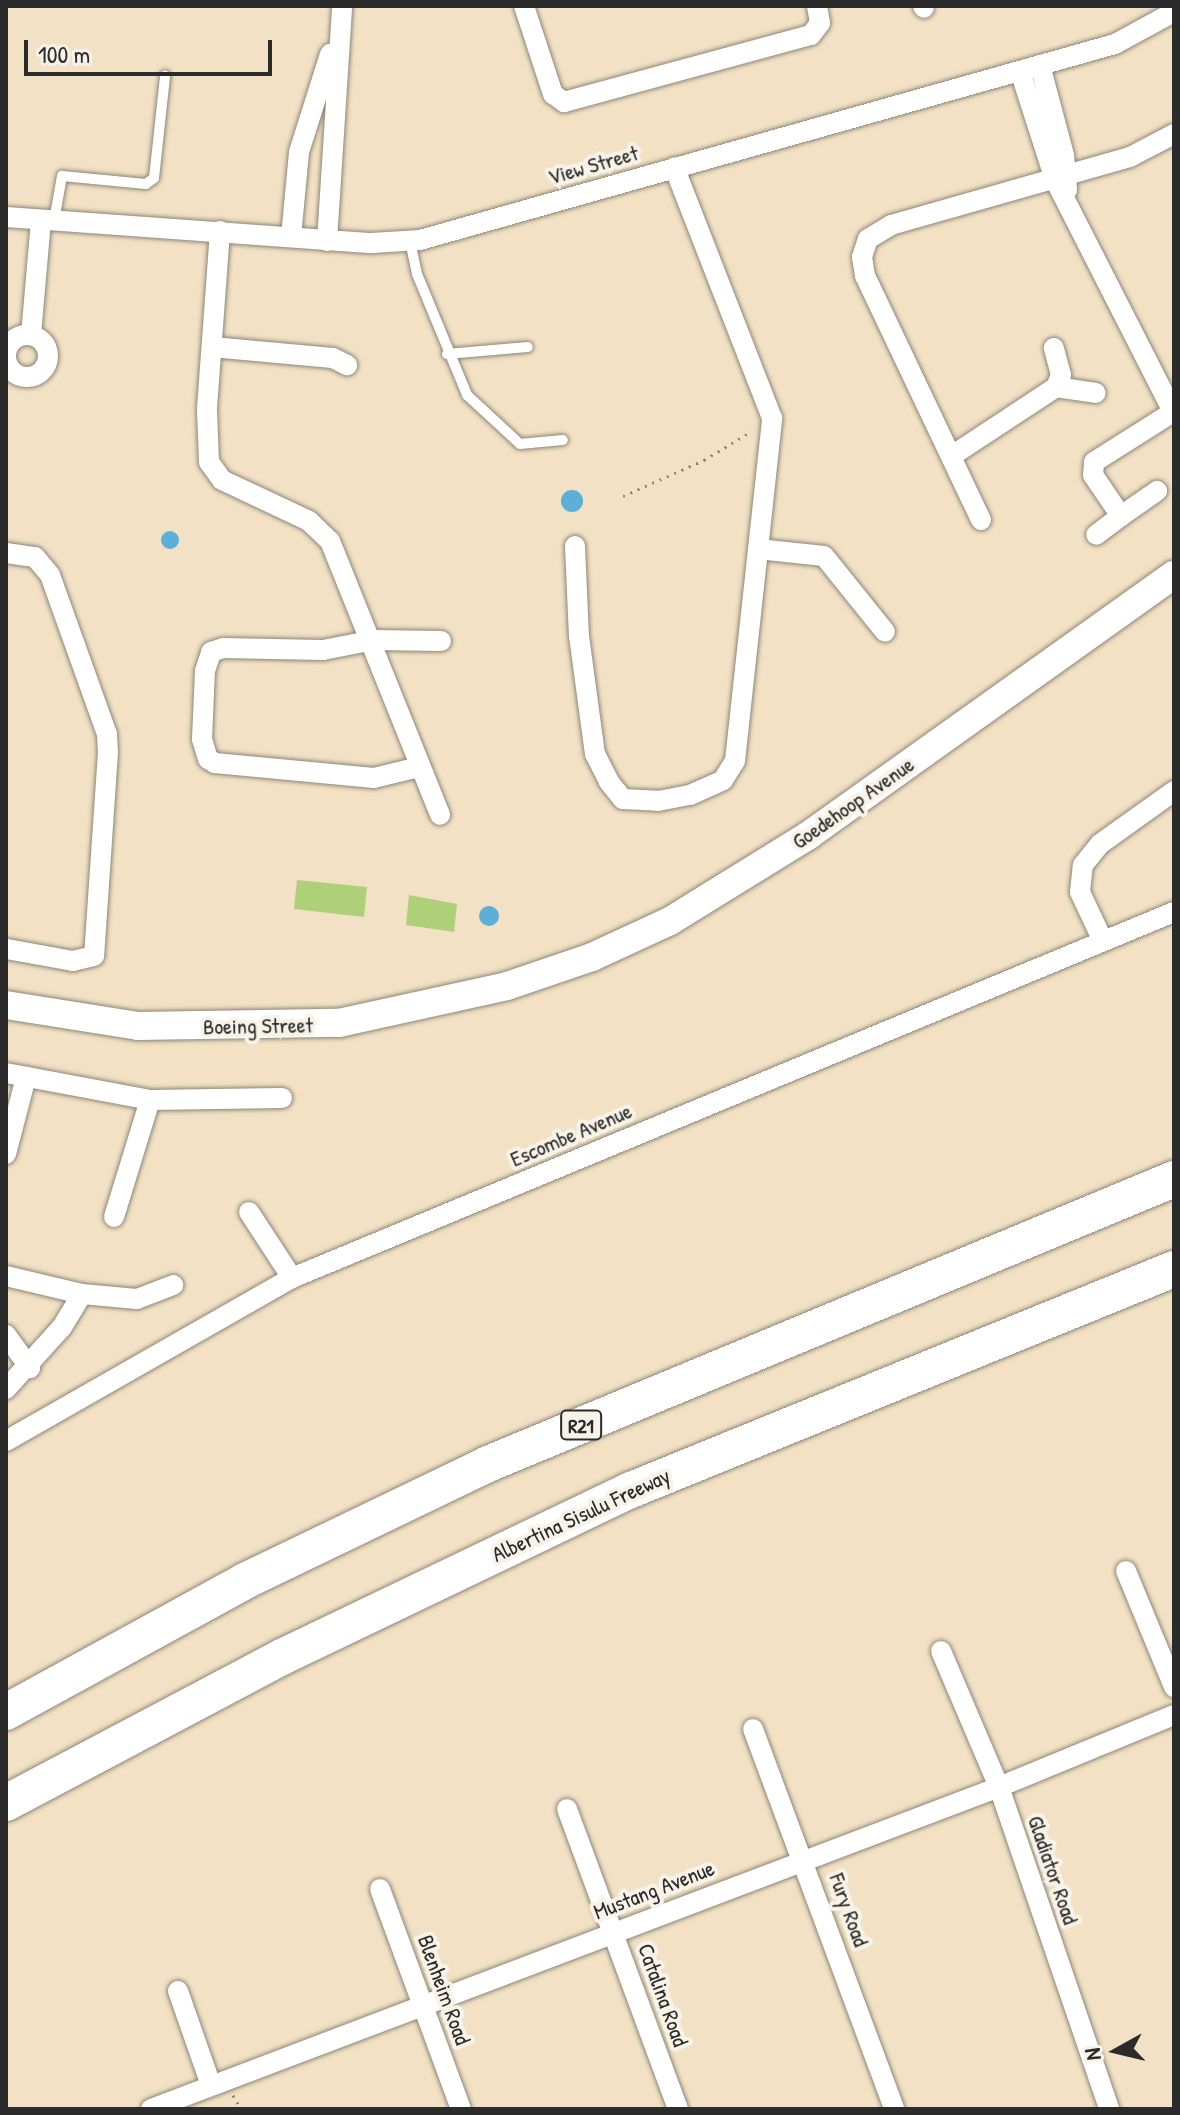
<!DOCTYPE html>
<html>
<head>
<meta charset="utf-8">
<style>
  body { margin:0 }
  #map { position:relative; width:1180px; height:2115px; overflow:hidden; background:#f2e1c4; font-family:"Patrick Hand",sans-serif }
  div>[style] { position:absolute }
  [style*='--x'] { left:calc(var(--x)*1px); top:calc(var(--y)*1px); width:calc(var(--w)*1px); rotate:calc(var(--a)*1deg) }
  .green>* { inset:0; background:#aed079 }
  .water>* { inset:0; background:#5cafd7 }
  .round { border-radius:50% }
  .path>* { height:3px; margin-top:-1.5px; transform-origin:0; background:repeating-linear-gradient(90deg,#8e8678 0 2px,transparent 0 8px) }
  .roads { filter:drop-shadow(0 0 2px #8e8678) drop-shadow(0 0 2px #8e8678) }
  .service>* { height:10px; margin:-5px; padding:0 5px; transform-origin:5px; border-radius:5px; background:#fff }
  .minor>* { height:20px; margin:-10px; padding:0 10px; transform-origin:10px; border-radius:10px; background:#fff }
  .minor>.ring { margin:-10px; padding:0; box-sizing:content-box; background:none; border:20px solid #fff; border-radius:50% }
  .secondary>* { height:28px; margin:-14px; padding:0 14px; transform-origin:14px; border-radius:14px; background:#fff }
  .motorway>* { height:36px; margin:-18px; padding:0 18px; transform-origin:18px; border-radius:18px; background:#fff }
  span { translate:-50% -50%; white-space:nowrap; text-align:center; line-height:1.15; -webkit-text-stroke:8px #f7f3e8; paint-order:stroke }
  .shield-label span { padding:2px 6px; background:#f7f3e8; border:2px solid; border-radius:6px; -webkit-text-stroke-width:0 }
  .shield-label { font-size:20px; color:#2b2b2b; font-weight:700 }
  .street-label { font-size:22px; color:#2b2b2b }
  .frame { position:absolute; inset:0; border:8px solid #2b2b2b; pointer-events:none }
  .north { position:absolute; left:1076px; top:2011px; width:80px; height:80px; -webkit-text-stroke:6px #f7f3e8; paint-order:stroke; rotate:262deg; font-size:22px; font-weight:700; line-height:32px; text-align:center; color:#2b2b2b }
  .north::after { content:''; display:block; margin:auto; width:28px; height:36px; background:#2b2b2b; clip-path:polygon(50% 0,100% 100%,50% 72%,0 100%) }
  .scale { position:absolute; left:24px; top:40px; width:248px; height:36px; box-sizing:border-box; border:4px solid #2b2b2b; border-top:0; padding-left:10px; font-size:24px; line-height:28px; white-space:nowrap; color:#2b2b2b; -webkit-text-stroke:6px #f7f3e8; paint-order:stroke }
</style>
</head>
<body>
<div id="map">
  <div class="green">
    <i style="clip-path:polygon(297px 880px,367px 887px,364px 917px,294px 909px)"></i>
    <i style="clip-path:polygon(409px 895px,457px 904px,454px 932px,406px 925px)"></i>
  </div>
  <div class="water">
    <i class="round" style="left:561px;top:490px;width:22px;height:22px"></i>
    <i class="round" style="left:161px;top:531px;width:18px;height:18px"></i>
    <i class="round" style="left:479px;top:906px;width:20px;height:20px"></i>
  </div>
  <div class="path">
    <i style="--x:623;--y:496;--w:89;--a:-24"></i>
    <i style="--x:704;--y:460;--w:56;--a:-31.1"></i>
    <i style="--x:233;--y:2095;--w:16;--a:60"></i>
  </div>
  <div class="roads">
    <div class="service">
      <i style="--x:54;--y:221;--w:46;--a:-79.9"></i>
      <i style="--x:62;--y:176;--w:84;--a:5.4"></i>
      <i style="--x:146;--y:184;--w:10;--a:-37"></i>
      <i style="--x:154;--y:178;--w:103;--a:-83.8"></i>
      <i style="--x:410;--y:241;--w:34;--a:78"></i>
      <i style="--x:417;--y:274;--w:131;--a:67.5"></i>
      <i style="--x:467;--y:395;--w:72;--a:42.8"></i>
      <i style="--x:520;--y:444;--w:43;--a:-5.3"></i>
      <i style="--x:447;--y:354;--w:81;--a:-4.9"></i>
    </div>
    <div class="minor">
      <i style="--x:524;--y:6;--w:93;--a:71.8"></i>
      <i style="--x:553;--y:94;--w:14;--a:36"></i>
      <i style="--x:564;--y:102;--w:256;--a:-15.2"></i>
      <i style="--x:811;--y:35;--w:15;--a:-53"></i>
      <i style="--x:820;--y:23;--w:17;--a:-100"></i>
      <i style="--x:923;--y:6;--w:2;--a:63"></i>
      <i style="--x:1040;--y:65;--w:93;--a:75.1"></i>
      <i style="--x:1064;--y:155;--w:35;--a:85"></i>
      <i style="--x:1020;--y:71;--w:114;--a:72.2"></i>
      <i style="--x:1055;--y:180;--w:260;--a:63"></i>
      <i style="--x:1173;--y:412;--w:93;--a:147.7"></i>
      <i style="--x:1094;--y:462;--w:13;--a:94"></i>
      <i style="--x:1093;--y:475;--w:50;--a:55.7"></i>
      <i style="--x:1121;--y:516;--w:31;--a:143"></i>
      <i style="--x:6;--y:217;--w:367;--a:4.1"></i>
      <i style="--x:372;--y:243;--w:48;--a:-3.6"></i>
      <i style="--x:420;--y:240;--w:722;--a:-15.75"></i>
      <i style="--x:1115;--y:44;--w:67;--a:-28.5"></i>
      <i style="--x:220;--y:231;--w:179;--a:94.2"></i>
      <i style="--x:207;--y:410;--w:52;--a:87.8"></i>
      <i style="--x:209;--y:462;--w:22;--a:54"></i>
      <i style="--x:222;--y:480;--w:96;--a:25.2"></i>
      <i style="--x:309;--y:521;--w:29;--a:44"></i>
      <i style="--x:330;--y:541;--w:295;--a:68.1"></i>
      <i style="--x:291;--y:237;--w:85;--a:-84.6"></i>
      <i style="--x:299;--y:152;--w:103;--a:-72.4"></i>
      <i style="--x:327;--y:241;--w:235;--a:-86.3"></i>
      <i style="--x:31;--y:335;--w:115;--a:-85"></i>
      <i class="ring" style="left:6px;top:335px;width:22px;height:22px"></i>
      <i style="--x:212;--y:347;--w:121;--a:5.2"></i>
      <i style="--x:333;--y:358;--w:16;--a:27"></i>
      <i style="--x:1056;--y:387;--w:40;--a:8.5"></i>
      <i style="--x:953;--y:455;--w:123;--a:-33.4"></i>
      <i style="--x:1056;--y:387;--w:13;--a:-67"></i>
      <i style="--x:1061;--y:375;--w:28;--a:-105"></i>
      <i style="--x:1121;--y:516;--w:44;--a:-34.8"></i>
      <i style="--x:981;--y:520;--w:270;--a:-115.4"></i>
      <i style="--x:865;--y:276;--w:19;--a:-99"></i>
      <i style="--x:862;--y:257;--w:19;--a:-72"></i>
      <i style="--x:868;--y:239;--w:27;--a:-31"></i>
      <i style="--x:891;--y:225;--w:248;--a:-15.9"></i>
      <i style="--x:1130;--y:157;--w:50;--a:-27.6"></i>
      <i style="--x:575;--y:546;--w:90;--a:87.5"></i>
      <i style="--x:579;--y:636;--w:119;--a:82.3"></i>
      <i style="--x:595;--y:754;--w:31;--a:63"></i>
      <i style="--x:609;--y:782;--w:22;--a:51"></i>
      <i style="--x:623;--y:799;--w:35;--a:3"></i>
      <i style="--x:658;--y:801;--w:33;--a:-11"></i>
      <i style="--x:690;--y:795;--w:36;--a:-24"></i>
      <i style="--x:723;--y:780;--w:22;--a:-58"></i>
      <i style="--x:735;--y:761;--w:345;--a:-83.8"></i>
      <i style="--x:772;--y:418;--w:269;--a:-111.3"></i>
      <i style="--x:758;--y:549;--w:66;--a:6.1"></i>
      <i style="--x:824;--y:556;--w:97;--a:51.2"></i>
      <i style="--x:6;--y:553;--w:29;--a:8"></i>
      <i style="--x:35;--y:557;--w:23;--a:50"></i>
      <i style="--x:50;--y:575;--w:169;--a:70.3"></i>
      <i style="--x:107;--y:734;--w:18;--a:87"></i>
      <i style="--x:108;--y:752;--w:204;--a:93.9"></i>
      <i style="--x:94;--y:956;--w:22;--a:167"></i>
      <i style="--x:73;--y:961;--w:68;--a:-169.8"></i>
      <i style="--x:419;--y:767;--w:46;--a:166.3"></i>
      <i style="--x:374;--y:778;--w:160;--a:-174.6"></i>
      <i style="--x:215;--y:763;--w:8;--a:-150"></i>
      <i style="--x:208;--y:759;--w:21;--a:-107"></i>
      <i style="--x:202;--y:739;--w:68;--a:-87.5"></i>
      <i style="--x:205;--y:671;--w:20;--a:-72"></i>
      <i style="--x:211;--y:652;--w:13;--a:-18"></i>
      <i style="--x:223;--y:648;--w:100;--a:1.1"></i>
      <i style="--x:323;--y:650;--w:52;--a:-11.1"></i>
      <i style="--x:374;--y:640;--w:67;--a:0.9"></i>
      <i style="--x:1102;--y:939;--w:52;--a:-115.1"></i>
      <i style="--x:1080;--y:892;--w:27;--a:-84"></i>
      <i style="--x:1083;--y:865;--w:27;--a:-51"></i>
      <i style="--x:1100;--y:844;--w:91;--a:-35.6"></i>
      <i style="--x:6;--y:1073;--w:147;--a:10.6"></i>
      <i style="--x:150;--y:1100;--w:132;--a:-0.9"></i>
      <i style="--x:6;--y:1154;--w:80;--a:-75.4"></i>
      <i style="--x:249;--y:1212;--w:79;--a:56.9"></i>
      <i style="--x:114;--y:1217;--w:122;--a:-72.9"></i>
      <i style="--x:6;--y:1276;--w:78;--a:13.3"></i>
      <i style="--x:82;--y:1294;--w:39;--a:121"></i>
      <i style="--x:62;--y:1327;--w:84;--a:132.1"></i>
      <i style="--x:82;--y:1294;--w:55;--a:5.2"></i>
      <i style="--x:137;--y:1299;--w:39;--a:-21"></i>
      <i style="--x:6;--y:1335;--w:41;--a:54"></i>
      <i style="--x:6;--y:1441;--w:329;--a:-29.7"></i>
      <i style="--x:292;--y:1278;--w:955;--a:-22.54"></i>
      <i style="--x:1126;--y:1571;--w:126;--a:67.5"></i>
      <i style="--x:941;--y:1651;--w:148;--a:66.9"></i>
      <i style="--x:999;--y:1787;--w:340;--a:71.1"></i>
      <i style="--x:753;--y:1729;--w:405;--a:69.6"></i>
      <i style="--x:567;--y:1809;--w:320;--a:69.7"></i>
      <i style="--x:380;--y:1889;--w:234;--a:69.8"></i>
      <i style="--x:178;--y:1991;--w:100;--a:70.7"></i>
      <i style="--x:151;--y:2109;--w:907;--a:-20.79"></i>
      <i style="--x:999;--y:1787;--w:189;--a:-22.4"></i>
    </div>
    <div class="secondary">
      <i style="--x:6;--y:1005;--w:134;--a:9"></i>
      <i style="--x:138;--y:1026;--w:201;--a:-0.9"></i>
      <i style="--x:339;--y:1023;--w:172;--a:-12.4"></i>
      <i style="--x:507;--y:986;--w:90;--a:-18.8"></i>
      <i style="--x:592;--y:957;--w:86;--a:-24.8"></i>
      <i style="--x:670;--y:921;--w:163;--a:-31.7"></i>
      <i style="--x:809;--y:835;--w:448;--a:-35.5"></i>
    </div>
    <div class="motorway">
      <i style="--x:6;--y:1712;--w:273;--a:-28.7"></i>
      <i style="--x:245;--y:1581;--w:270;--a:-25.7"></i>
      <i style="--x:488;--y:1464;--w:743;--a:-22.56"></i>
      <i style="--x:6;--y:1803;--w:314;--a:-27.9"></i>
      <i style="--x:284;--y:1656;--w:385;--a:-25.6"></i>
      <i style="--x:631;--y:1490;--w:586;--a:-22.15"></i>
    </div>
  </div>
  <div class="shield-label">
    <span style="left:581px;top:1425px">R21</span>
  </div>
  <div class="street-label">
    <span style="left:593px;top:165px;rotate:-16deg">View Street</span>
    <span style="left:853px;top:803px;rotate:-35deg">Goedehoop Avenue</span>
    <span style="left:258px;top:1026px;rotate:-1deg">Boeing Street</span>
    <span style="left:571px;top:1135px;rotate:-23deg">Escombe Avenue</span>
    <span style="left:581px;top:1515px;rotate:-25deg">Albertina Sisulu Freeway</span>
    <span style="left:1053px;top:1870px;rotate:71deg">Gladiator Road</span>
    <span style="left:654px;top:1890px;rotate:-21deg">Mustang Avenue</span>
    <span style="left:849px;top:1910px;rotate:70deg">Fury Road</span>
    <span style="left:444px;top:1990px;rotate:70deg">Blenheim Road</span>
    <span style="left:663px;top:1995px;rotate:70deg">Catalina Road</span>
  </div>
  <div class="frame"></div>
  <div class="north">N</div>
  <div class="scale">100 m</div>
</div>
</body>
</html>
